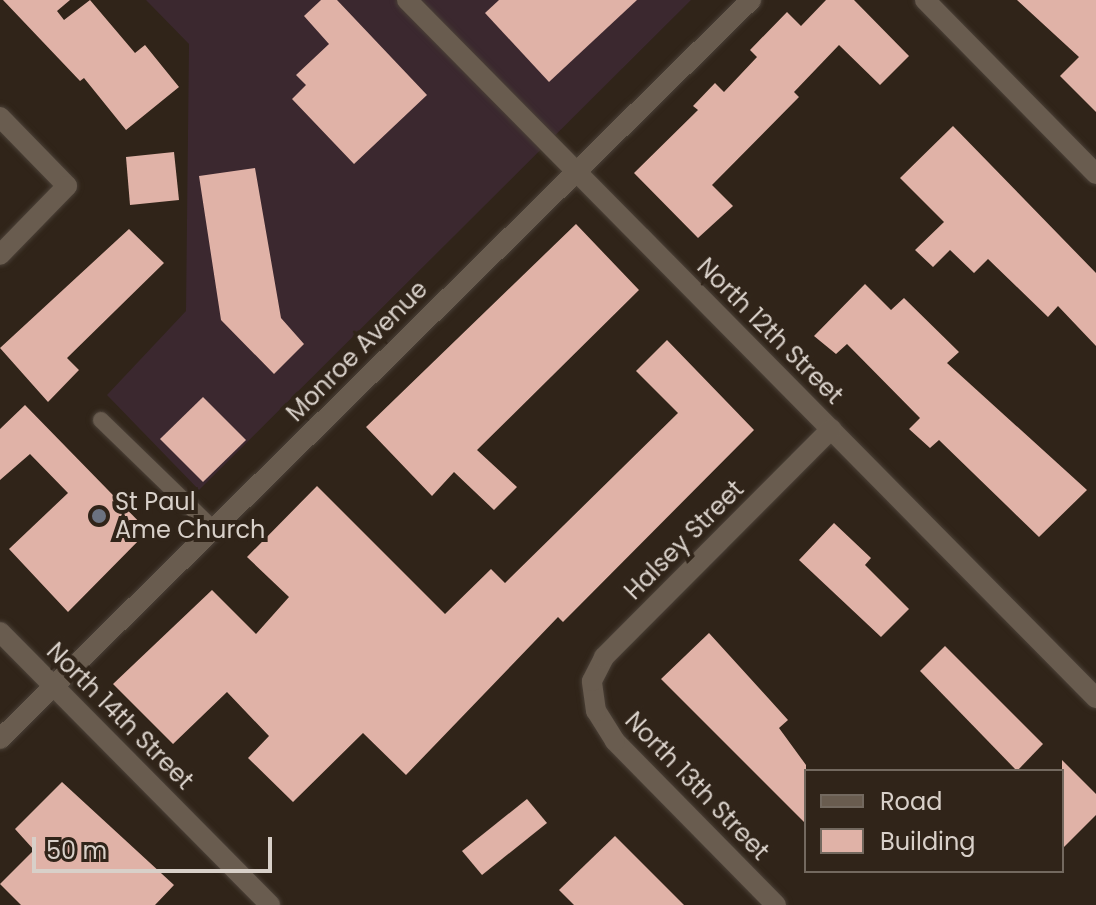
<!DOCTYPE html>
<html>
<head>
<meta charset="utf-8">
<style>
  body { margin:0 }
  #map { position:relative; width:1096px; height:905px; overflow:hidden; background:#302419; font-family:Poppins,sans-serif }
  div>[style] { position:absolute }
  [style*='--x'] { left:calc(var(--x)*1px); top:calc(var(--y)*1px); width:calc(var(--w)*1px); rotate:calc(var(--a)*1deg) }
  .industrial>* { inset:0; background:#3b282f }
  .building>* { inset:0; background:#e0b2a7 }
  .roads { filter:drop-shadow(0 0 2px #4a4037) drop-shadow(0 0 2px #4a4037) }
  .service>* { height:16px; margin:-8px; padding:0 8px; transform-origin:8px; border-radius:8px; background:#695c4f }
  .minor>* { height:20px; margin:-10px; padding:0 10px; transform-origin:10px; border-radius:10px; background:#695c4f }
  .dots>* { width:22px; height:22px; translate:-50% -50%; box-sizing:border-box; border:4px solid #302419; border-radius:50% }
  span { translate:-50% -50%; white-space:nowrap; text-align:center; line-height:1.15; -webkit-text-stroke:8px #302419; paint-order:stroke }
  .street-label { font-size:24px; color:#d8d0c9 }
  .poi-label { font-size:24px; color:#d8d0c9 }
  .left { translate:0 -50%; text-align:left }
  .legend { position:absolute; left:804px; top:769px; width:260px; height:104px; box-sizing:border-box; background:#302419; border:2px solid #73695f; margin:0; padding:10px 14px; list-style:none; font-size:24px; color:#d8d0c9 }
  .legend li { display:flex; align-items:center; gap:16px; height:40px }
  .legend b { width:40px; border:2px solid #73695f }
  .scale { position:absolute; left:32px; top:837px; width:240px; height:36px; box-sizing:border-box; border:4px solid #d8d0c9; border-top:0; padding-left:10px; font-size:24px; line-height:28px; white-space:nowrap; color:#d8d0c9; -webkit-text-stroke:6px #302419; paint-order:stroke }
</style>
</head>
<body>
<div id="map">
  <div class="industrial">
    <i style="clip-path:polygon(146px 0,691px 0,199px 490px,107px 395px,186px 311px,189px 44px)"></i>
  </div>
  <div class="building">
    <i style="clip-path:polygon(3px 0,70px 0,57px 11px,64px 20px,90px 0,135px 53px,145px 45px,179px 87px,126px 130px,84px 78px,80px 81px)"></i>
    <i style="clip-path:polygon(321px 0,337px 0,427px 95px,354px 164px,292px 99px,306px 85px,296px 75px,329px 44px,304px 16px)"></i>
    <i style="clip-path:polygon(499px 0,637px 0,549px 82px,485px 13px)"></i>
    <i style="clip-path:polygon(826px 0,854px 0,909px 56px,880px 85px,839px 45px,794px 92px,799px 97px,712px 185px,733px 206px,698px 238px,634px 173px,698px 110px,693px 106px,715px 83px,724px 92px,757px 57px,750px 50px,787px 12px,801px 26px)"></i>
    <i style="clip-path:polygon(1017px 0,1096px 0,1096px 112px,1060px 76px,1079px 57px)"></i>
    <i style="clip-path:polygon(953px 126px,1096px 273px,1096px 346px,1058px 306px,1048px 317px,988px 259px,974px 273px,950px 250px,933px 267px,915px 250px,944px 222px,900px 178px)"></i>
    <i style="clip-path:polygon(174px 152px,179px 200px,130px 205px,126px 157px)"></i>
    <i style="clip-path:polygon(255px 168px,281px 318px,304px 344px,274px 374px,221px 320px,199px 176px)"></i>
    <i style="clip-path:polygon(576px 224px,639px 290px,477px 450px,517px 487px,494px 510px,454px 472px,432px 496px,366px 427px)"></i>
    <i style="clip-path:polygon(129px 229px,164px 263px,67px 358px,79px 370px,48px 402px,0 348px)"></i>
    <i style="clip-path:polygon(865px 284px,891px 310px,904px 298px,959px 352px,947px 363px,1087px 490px,1039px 537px,939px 440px,930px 448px,909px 429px,920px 418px,847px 344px,836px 354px,814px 336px)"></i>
    <i style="clip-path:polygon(667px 340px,754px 430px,563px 622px,558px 617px,406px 775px,363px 733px,293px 802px,248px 758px,269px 736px,227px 692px,173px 744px,113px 684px,212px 590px,256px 634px,289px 597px,247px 557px,317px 486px,445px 614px,491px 569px,505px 583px,678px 413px,636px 371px)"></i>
    <i style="clip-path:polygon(203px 397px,246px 440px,203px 482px,160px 439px)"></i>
    <i style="clip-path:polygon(25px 405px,148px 531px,68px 612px,9px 549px,68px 493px,30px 454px,0 480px,0 429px)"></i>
    <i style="clip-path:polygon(834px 523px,871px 558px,865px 565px,909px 609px,881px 637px,799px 560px)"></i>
    <i style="clip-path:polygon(709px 633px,788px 720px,779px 728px,806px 765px,806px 824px,661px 679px)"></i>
    <i style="clip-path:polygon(945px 646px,1043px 744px,1017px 771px,920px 671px)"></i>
    <i style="clip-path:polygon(1062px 760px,1096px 794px,1096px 815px,1062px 849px)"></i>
    <i style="clip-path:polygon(62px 782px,174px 885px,155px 905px,21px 905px,0 884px,34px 850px,15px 829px)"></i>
    <i style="clip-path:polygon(527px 799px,547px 823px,482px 875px,462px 851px)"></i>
    <i style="clip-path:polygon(615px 836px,684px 905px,574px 905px,559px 890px)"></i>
  </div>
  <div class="roads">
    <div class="service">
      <i style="--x:101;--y:420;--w:156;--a:44.2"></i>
    </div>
    <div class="minor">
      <i style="--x:407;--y:0;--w:981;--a:45.37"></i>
      <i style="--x:925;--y:0;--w:244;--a:45.5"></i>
      <i style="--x:0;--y:117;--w:96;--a:45.8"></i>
      <i style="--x:67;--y:186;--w:96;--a:134.2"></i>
      <i style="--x:0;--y:632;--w:384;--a:45.3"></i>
      <i style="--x:0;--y:739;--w:1054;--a:-44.54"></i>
      <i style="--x:776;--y:905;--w:230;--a:-134.5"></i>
      <i style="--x:615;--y:741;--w:36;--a:-122"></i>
      <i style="--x:596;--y:711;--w:30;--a:-98"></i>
      <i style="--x:592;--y:681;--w:27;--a:-63"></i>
      <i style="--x:604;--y:657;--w:322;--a:-45.1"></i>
    </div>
  </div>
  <div class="dots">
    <i style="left:99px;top:516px;background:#6b7280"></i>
  </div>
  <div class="street-label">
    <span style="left:770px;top:331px;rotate:45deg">North 12th Street</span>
    <span style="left:357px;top:351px;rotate:-45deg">Monroe Avenue</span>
    <span style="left:684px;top:540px;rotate:-45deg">Halsey Street</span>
    <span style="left:120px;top:716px;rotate:45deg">North 14th Street</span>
    <span style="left:697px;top:786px;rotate:46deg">North 13th Street</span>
  </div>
  <div class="poi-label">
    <span class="left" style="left:115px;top:516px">St Paul<br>Ame Church</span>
  </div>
  <ul class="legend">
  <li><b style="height:10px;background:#695c4f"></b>Road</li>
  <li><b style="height:22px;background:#e0b2a7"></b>Building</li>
  </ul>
  <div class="scale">50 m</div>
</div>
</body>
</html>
